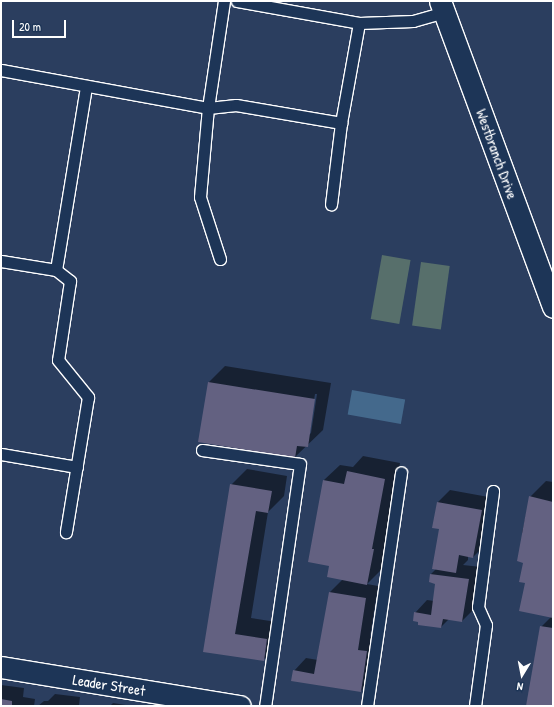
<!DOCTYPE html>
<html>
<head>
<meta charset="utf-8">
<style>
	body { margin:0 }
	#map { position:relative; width:554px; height:707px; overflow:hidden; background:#2b3e5f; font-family:"Patrick Hand",sans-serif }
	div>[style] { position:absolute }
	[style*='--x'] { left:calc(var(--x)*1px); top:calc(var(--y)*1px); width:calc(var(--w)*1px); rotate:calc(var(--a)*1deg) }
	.green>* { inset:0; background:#576f6b; transform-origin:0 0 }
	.water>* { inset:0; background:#44698c; transform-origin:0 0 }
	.shadow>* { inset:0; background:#0007 }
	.building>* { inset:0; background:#636181 }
	.roads { filter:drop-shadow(1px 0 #fff) drop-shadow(-1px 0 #fff) drop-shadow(0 1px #fff) drop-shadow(0 -1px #fff) }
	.service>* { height:11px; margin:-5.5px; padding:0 5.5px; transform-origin:5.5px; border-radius:5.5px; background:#1d3557 }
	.minor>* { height:21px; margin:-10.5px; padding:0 10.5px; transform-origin:10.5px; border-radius:10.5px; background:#1d3557 }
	span { translate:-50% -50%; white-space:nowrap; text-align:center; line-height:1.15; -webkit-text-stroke:3px #1d3557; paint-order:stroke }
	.street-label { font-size:15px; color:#fff }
	.frame { position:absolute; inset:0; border:2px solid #fff; pointer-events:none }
	.north { position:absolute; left:502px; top:655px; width:40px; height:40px; -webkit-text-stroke:3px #1d3557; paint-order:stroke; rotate:190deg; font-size:11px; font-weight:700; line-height:16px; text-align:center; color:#fff }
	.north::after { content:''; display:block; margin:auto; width:14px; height:18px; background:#fff; clip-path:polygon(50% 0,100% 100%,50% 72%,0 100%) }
	.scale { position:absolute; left:12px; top:20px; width:54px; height:18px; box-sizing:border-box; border:2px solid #fff; border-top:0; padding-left:5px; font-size:12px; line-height:14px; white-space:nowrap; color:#fff; -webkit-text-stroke:3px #1d3557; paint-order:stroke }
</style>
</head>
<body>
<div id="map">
	<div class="green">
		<i style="left:382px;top:255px;width:29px;height:65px;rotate:10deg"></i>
		<i style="left:421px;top:262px;width:29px;height:64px;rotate:8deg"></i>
	</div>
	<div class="water">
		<i style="left:352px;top:390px;width:54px;height:25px;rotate:10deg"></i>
	</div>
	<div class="shadow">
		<i style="clip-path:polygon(evenodd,225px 366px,331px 383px,323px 430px,295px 457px,200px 441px,209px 382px,225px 366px,315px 394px,317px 394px,311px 433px,308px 436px,315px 394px)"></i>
		<i style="clip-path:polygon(363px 456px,400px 463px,387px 533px,383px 568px,367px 584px,378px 586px,370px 637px,379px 639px,373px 678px,361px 691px,294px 671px,306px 658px,318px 660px,330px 592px,343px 579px,330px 565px,324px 480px,340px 465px,353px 467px)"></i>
		<i style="clip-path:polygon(247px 469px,287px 476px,284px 496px,268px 512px,251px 618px,283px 623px,279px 644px,263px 660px,204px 651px,231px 485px)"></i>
		<i style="clip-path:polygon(546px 481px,553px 482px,553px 706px,527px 706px,541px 627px,551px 617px,527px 582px,525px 533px,522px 533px,530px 497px)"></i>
		<i style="clip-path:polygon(450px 490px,494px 498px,485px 545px,473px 557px,468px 556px,468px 560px,463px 565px,481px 567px,474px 609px,462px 621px,449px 619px,441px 627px,415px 613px,427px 600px,434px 601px,436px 583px,430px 582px,431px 574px,436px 569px,440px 529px,438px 502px)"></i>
		<i style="clip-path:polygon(1px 685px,24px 688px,23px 697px,35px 699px,34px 706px,1px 706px)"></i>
		<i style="clip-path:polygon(55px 694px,80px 697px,79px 705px,87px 706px,38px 706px,44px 701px,48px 701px)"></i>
		<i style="clip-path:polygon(113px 703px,132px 706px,110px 706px)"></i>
	</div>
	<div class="building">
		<i style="clip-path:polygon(208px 382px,315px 399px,308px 447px,297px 446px,295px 458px,198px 442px)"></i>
		<i style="clip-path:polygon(347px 471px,385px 479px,372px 549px,374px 549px,367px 585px,327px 577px,329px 566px,308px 562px,323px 480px,344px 484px)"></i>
		<i style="clip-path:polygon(230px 484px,272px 491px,268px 513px,256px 511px,235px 634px,267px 639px,264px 661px,203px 652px)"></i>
		<i style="clip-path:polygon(529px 496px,553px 502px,553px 618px,519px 611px,525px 583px,519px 582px,523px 563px,517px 561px)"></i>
		<i style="clip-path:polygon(437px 502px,482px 510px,473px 558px,459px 555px,456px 573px,432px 569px,439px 529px,432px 528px)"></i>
		<i style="clip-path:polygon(430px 574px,469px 579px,462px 622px,443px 619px,441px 628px,418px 625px,418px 622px,413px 621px,414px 612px,431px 615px,435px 584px,429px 582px)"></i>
		<i style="clip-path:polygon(329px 592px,366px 598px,358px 650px,367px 651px,361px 692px,291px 681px,293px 670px,314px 674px)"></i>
		<i style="clip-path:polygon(540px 626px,553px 628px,553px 706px,526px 706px)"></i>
		<i style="clip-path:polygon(1px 699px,12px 701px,12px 706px,1px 706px)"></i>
	</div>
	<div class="roads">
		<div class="service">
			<i style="--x:237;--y:1;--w:124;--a:10.2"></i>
			<i style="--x:359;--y:23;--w:102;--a:100.2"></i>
			<i style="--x:341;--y:123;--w:82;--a:97"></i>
			<i style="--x:359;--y:23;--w:54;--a:-2.1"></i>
			<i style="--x:413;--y:21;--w:32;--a:-16"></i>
			<i style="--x:1;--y:70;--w:210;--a:10.4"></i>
			<i style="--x:208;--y:108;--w:28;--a:-6"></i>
			<i style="--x:236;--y:105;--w:107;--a:9.7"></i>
			<i style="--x:220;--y:259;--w:65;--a:-107.9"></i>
			<i style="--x:200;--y:197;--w:89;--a:-84.9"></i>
			<i style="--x:208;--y:108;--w:108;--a:-81.5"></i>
			<i style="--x:1;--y:261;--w:56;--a:9.3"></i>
			<i style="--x:56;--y:270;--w:18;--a:38"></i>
			<i style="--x:70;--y:281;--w:80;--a:98.6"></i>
			<i style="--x:58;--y:360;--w:48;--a:51"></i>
			<i style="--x:88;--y:397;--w:137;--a:99.3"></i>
			<i style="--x:56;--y:270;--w:186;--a:-80.7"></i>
			<i style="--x:202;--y:450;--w:99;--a:8.1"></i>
			<i style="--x:300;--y:464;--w:245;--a:98.2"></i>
			<i style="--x:1;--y:454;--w:77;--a:9.7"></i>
			<i style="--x:367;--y:706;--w:236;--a:-81.7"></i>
			<i style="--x:475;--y:706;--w:82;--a:-82.3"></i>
			<i style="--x:486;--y:625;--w:20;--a:-114"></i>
			<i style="--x:478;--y:607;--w:117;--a:-82.6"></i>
		</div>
		<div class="minor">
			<i style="--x:440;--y:1;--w:326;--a:69.7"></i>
			<i style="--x:1;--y:667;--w:242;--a:9.3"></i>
		</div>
	</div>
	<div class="street-label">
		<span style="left:497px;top:154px;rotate:70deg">Westbranch Drive</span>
		<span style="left:109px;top:685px;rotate:9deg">Leader Street</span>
	</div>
	<div class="frame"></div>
	<div class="north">N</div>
	<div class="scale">20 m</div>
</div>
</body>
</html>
